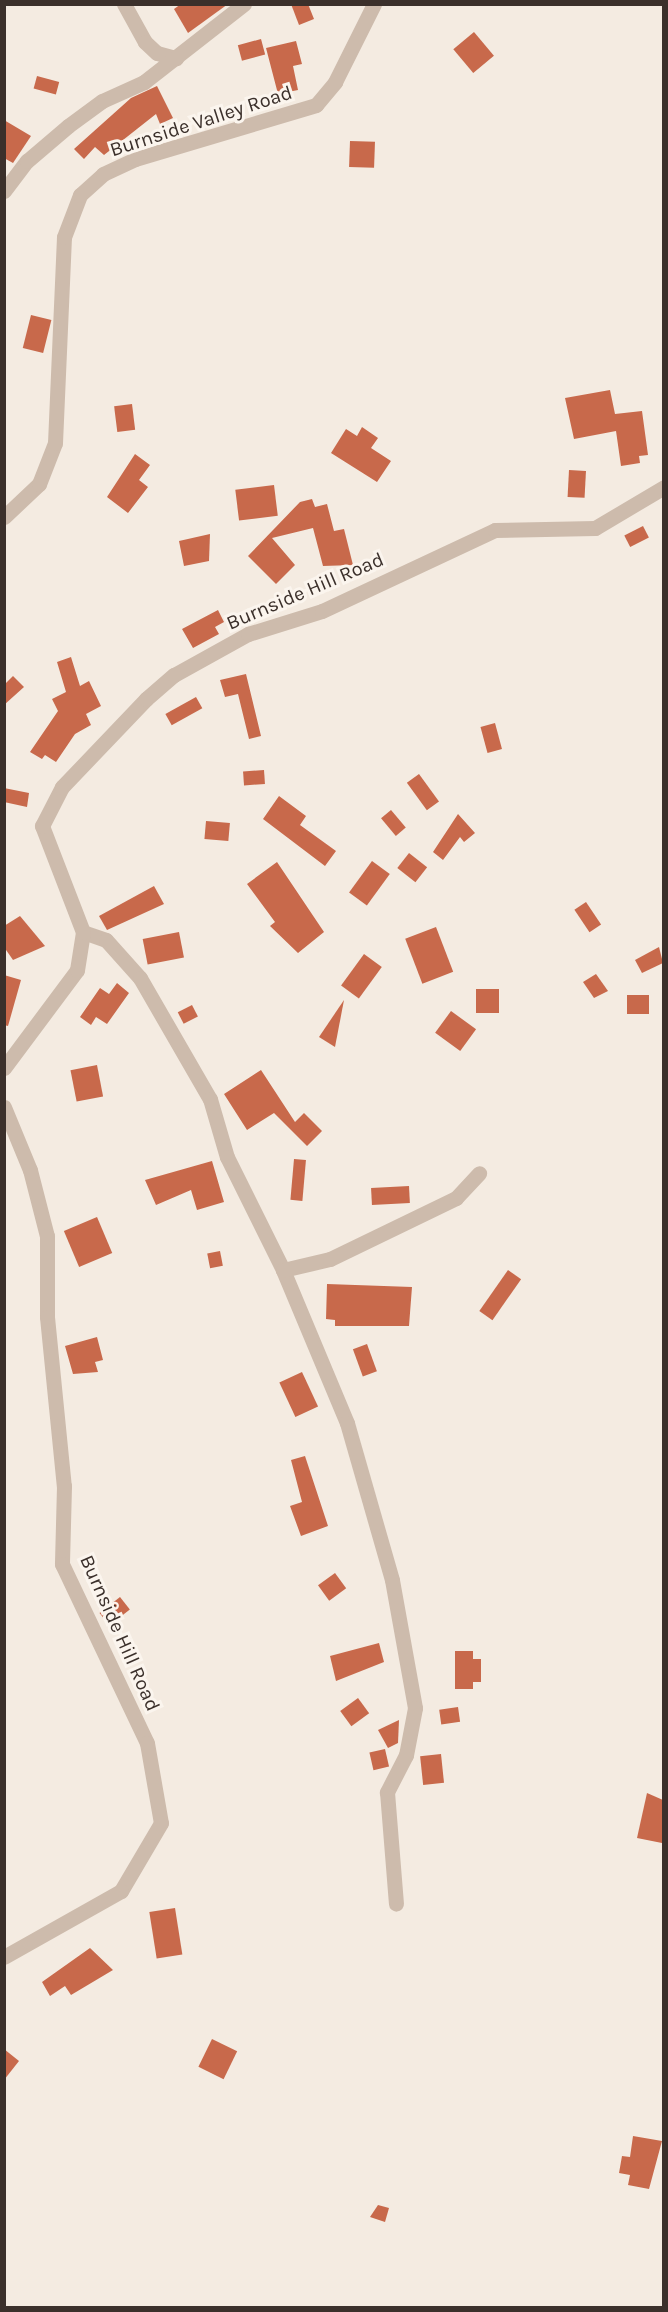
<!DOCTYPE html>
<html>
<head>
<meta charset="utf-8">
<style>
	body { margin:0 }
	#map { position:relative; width:668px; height:2312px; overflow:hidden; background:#f4ebe1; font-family:Karla,sans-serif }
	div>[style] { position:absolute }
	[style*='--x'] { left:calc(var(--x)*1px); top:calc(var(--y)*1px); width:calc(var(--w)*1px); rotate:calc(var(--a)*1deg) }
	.building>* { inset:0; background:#c8694b; transform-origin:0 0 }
	.street>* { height:15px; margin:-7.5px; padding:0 7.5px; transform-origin:7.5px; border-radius:7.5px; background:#cdbbac }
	span { translate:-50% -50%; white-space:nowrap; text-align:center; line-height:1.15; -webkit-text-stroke:6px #fbf5ee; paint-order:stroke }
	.street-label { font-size:20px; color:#3b302b }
	.frame { position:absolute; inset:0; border:6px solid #3b302b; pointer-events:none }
</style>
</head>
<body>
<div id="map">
	<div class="building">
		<i style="clip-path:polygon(181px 4px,228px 4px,188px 33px,174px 9px)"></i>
		<i style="clip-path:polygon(291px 4px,308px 4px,314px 19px,299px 25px)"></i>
		<i style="left:474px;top:32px;width:31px;height:27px;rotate:50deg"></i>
		<i style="left:261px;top:39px;width:16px;height:24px;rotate:75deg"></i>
		<i style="clip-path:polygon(296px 41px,302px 64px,293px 66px,298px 90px,278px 94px,266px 48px)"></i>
		<i style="left:37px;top:76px;width:23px;height:13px;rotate:15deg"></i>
		<i style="clip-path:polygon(157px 86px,173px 118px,160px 124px,156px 114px,104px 155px,95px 147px,84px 159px,74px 149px,131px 98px)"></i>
		<i style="clip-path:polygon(4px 120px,31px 136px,13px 163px,4px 158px)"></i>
		<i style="left:350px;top:141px;width:25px;height:26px;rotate:2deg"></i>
		<i style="left:31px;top:315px;width:21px;height:34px;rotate:14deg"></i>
		<i style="clip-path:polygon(610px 390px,615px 414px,642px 411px,648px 455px,639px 456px,640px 463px,621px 466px,616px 431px,574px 439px,565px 398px)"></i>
		<i style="left:132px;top:404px;width:26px;height:18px;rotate:83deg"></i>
		<i style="clip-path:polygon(362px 427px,378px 438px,371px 448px,391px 461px,377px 482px,331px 453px,346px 429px,357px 436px)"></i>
		<i style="clip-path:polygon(135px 454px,150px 465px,139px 480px,148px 487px,128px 513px,107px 497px)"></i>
		<i style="left:569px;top:470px;width:17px;height:27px;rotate:3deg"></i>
		<i style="left:274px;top:485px;width:31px;height:39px;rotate:83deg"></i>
		<i style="clip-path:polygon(312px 499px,315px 507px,327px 504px,334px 531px,344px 529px,353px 565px,323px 566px,313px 528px,272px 538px,295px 565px,276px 584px,248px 556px,300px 502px)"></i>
		<i style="left:643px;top:526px;width:13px;height:21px;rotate:63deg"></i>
		<i style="clip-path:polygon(210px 534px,209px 561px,184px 566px,179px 541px)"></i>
		<i style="clip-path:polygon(218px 610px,224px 622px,215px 627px,219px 634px,193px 648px,182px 629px)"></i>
		<i style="clip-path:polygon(71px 657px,80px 686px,89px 681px,101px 706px,86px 714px,91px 725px,75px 734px,56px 762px,45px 755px,42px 759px,30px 752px,58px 711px,52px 699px,66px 692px,57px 662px)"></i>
		<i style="clip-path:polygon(246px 674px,261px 736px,249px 739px,238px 694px,225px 697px,220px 680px)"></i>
		<i style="clip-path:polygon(13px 676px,24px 687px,4px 705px,4px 685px)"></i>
		<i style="left:196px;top:697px;width:13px;height:35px;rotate:61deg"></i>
		<i style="left:495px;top:723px;width:27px;height:15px;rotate:75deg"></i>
		<i style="left:264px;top:770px;width:14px;height:21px;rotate:86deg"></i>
		<i style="left:419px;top:774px;width:34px;height:15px;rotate:54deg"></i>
		<i style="clip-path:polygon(4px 788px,29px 793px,27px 807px,4px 802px)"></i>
		<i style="clip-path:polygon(279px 796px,306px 816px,300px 825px,336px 851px,325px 866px,263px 819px)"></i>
		<i style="left:391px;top:810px;width:23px;height:13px;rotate:50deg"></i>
		<i style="clip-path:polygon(458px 814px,475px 833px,464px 842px,460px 837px,443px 860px,433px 852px)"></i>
		<i style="left:206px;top:821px;width:24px;height:18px;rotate:5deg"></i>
		<i style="left:409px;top:853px;width:23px;height:19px;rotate:38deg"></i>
		<i style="left:372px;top:861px;width:22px;height:39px;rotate:36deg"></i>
		<i style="clip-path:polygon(277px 862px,324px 932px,298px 953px,270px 926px,275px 922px,247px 884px)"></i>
		<i style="clip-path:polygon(154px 886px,164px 904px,107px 930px,99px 916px)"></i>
		<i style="left:586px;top:902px;width:27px;height:14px;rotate:56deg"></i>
		<i style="clip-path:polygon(20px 916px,45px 946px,13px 960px,4px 947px,4px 926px)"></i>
		<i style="left:436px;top:927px;width:48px;height:33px;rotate:69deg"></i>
		<i style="left:179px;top:932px;width:26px;height:37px;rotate:79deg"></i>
		<i style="clip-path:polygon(659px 947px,663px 963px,642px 973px,635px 960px)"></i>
		<i style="left:364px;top:954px;width:22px;height:39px;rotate:36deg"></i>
		<i style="clip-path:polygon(596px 974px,608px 991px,594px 998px,583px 982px)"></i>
		<i style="clip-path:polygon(4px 975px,21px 980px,8px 1026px,4px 1025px)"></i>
		<i style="clip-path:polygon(117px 983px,129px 993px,107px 1024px,96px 1017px,91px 1025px,80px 1017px,100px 988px,109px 994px)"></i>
		<i style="left:476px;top:989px;width:23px;height:24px"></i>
		<i style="left:627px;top:995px;width:22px;height:19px"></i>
		<i style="clip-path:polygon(344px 1000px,335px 1047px,319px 1037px)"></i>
		<i style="left:192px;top:1005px;width:13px;height:16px;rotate:63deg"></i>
		<i style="left:451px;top:1011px;width:31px;height:27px;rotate:36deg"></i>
		<i style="left:97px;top:1065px;width:32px;height:27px;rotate:79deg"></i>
		<i style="clip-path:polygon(261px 1070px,295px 1122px,304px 1113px,322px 1131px,307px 1146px,274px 1113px,247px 1130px,224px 1094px)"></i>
		<i style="left:294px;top:1159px;width:12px;height:41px;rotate:5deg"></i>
		<i style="clip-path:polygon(212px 1161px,224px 1202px,197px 1210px,191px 1190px,156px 1205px,145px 1180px)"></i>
		<i style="left:409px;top:1186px;width:17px;height:38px;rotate:87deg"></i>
		<i style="left:97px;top:1217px;width:39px;height:36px;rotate:67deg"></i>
		<i style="left:220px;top:1251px;width:15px;height:13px;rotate:79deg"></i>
		<i style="left:508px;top:1270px;width:16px;height:50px;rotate:35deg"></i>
		<i style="clip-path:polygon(327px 1284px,412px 1287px,409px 1326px,335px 1326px,335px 1320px,326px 1319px)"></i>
		<i style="clip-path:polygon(97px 1337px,103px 1360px,95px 1362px,98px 1372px,73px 1374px,65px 1346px)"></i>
		<i style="left:367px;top:1344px;width:29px;height:15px;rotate:70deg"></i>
		<i style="left:302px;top:1372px;width:38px;height:25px;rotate:65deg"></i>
		<i style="clip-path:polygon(305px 1456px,328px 1526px,301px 1536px,290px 1506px,302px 1502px,291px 1460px)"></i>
		<i style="left:335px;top:1573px;width:19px;height:21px;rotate:54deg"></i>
		<i style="left:120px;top:1597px;width:16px;height:26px;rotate:52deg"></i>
		<i style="clip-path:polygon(379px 1643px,384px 1662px,336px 1681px,330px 1656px)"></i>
		<i style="clip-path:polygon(455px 1651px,473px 1651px,473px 1659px,481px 1659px,481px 1682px,473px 1682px,473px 1689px,455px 1689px)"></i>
		<i style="left:358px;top:1698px;width:19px;height:22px;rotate:54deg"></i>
		<i style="left:458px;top:1707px;width:15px;height:19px;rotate:82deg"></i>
		<i style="clip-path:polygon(399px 1720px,398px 1743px,388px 1748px,378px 1730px)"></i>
		<i style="left:385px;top:1749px;width:18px;height:16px;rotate:77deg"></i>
		<i style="left:441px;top:1754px;width:29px;height:21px;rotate:84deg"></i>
		<i style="clip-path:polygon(647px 1793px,663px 1800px,662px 1843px,637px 1838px)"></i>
		<i style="left:175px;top:1908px;width:47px;height:26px;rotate:81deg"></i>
		<i style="clip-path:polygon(90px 1948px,113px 1970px,71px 1995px,65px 1986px,50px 1996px,42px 1982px)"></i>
		<i style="left:212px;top:2039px;width:28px;height:31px;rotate:26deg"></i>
		<i style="clip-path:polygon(4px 2049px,19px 2061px,4px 2080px)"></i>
		<i style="clip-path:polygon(633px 2136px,662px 2141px,649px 2189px,628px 2185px,630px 2175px,619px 2173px,622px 2156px,630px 2157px)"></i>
		<i style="clip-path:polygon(378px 2205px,389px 2208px,385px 2222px,370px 2217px)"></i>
	</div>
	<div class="street">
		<i style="--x:124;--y:4;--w:43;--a:61.1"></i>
		<i style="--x:145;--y:42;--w:16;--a:43"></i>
		<i style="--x:157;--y:53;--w:20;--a:15"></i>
		<i style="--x:4;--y:191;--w:38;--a:-53"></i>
		<i style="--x:27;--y:161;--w:54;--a:-40.5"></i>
		<i style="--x:68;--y:126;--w:42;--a:-36.3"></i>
		<i style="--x:102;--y:101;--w:46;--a:-24.3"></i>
		<i style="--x:144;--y:82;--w:127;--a:-38"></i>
		<i style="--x:4;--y:517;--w:48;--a:-43.3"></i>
		<i style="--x:39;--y:484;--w:44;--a:-68.7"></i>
		<i style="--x:55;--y:443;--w:206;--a:-87.5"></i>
		<i style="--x:64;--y:237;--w:45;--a:-69.1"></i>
		<i style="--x:80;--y:195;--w:31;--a:-42"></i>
		<i style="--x:103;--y:174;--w:35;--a:-25"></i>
		<i style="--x:135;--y:159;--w:189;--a:-16.6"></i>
		<i style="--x:316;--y:105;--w:30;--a:-50"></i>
		<i style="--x:335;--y:82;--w:87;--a:-63.4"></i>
		<i style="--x:83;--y:932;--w:24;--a:19"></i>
		<i style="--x:106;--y:940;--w:51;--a:48.2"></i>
		<i style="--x:140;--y:978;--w:140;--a:60"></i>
		<i style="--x:210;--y:1099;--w:60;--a:73.7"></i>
		<i style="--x:227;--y:1157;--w:126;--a:63.6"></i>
		<i style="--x:283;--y:1270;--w:166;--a:67.3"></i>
		<i style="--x:347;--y:1423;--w:163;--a:74"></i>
		<i style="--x:392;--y:1580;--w:130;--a:79.8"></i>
		<i style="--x:415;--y:1708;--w:48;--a:100.8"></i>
		<i style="--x:406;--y:1755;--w:42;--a:117.2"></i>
		<i style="--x:387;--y:1792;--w:112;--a:85.4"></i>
		<i style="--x:4;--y:1068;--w:122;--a:-53.3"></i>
		<i style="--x:77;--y:970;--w:38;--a:-81"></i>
		<i style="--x:83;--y:932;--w:114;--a:-111.1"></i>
		<i style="--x:42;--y:826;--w:44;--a:-62.9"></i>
		<i style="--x:62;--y:787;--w:122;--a:-46.3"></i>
		<i style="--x:146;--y:699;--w:37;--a:-41"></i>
		<i style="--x:174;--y:675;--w:85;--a:-29"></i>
		<i style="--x:248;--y:634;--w:77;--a:-17.3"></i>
		<i style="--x:322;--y:611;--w:191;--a:-25.1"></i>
		<i style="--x:495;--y:530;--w:100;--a:-1.1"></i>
		<i style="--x:595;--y:528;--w:80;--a:-30.7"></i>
		<i style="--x:4;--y:1107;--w:68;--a:67.6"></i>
		<i style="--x:30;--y:1170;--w:68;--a:75.6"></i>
		<i style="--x:47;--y:1236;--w:81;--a:90"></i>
		<i style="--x:47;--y:1317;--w:170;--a:84.3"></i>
		<i style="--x:64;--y:1486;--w:78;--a:91.5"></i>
		<i style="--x:62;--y:1564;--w:198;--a:64.6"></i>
		<i style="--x:147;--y:1743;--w:81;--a:80.1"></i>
		<i style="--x:161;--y:1823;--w:79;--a:120.5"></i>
		<i style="--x:121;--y:1891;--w:134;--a:150.6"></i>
		<i style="--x:283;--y:1270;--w:48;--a:-13.2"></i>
		<i style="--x:330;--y:1259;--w:140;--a:-25.8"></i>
		<i style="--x:456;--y:1198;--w:34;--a:-47"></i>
	</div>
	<div class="street-label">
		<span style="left:201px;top:121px;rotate:-18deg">Burnside Valley Road</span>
		<span style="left:305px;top:591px;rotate:-23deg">Burnside Hill Road</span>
		<span style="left:120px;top:1633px;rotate:66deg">Burnside Hill Road</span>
	</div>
	<div class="frame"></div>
</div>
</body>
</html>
